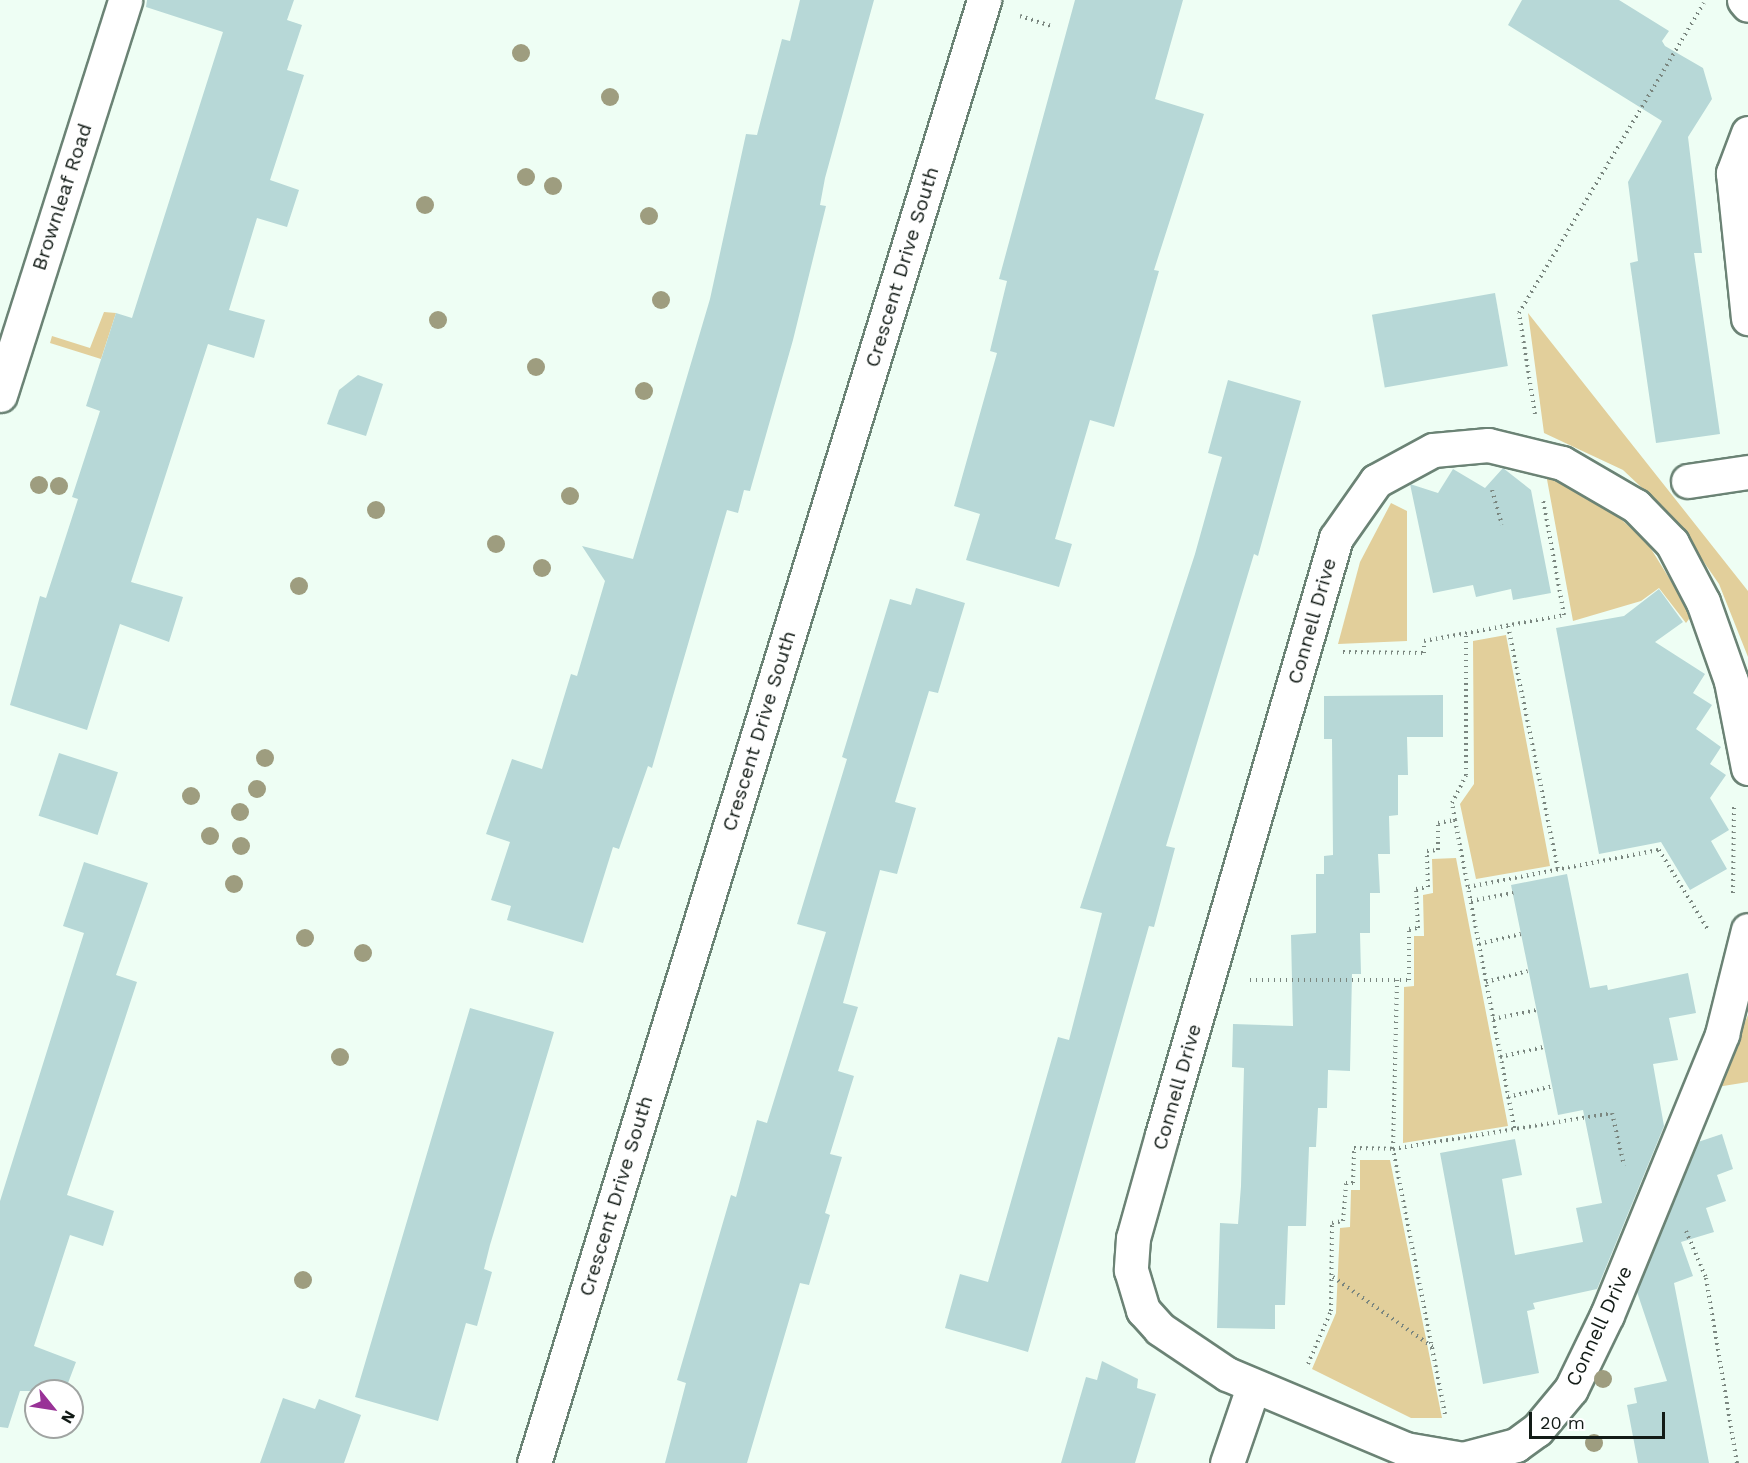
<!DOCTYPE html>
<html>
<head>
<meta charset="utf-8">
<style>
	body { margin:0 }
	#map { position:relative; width:1748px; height:1463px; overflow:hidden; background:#eefef4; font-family:"Work Sans",sans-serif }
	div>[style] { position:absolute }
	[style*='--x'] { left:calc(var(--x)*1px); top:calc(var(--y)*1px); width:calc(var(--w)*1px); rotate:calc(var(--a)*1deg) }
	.green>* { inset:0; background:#e2cf9b }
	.building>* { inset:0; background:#b7d8d7; transform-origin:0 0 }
	.path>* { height:4px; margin-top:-2px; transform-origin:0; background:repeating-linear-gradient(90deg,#7a867f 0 1.5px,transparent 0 6px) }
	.roads { filter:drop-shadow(2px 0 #6b8375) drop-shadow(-2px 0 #6b8375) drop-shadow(0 2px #6b8375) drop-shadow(0 -2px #6b8375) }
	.street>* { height:33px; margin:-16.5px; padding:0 16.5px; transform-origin:16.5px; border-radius:16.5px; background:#fff }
	.trees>* { width:18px; height:18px; margin:-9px; border-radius:50%; background:#9e9d7f }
	span { translate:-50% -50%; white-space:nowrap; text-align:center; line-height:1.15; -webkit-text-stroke:6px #fff; paint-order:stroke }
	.street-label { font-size:20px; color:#121b16 }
	.north { position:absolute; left:24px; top:1379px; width:60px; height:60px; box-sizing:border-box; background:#fff; border:2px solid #a0a4a2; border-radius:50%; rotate:120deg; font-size:16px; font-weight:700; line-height:24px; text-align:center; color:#121b16 }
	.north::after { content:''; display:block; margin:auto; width:21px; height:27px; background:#993297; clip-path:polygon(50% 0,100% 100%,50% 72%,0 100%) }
	.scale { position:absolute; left:1529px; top:1412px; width:136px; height:27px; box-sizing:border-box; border:3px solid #121b16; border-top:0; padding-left:8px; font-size:18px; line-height:21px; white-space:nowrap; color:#121b16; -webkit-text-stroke:4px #fff; paint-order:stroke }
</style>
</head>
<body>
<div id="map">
	<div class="green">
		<i style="clip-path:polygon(104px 312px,116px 313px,101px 359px,50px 343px,52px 336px,90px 348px)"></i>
		<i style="clip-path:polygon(1528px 313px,1748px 591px,1748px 657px,1719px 584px,1672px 516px,1623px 470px,1544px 433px)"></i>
		<i style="clip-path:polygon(1546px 474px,1608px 507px,1648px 544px,1692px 615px,1686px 623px,1659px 588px,1641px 601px,1573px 621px)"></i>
		<i style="clip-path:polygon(1391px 503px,1407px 511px,1407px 641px,1338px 644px,1360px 562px)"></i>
		<i style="clip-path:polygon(1506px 635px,1550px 866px,1476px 879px,1460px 804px,1474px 784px,1473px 641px)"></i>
		<i style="clip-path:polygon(1456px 858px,1508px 1126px,1403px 1143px,1404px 987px,1414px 986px,1414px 936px,1424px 936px,1423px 895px,1433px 893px,1432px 859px)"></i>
		<i style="clip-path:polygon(1748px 1015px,1748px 1082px,1717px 1087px)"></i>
		<i style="clip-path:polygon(1360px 1160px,1390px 1160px,1442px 1418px,1411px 1418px,1312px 1369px,1336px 1313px,1340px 1228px,1350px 1227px,1351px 1190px,1360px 1190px)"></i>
	</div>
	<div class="building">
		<i style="clip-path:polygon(147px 0,294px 0,287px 20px,302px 25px,287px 70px,304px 75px,270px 180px,299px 190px,287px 227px,257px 218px,229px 310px,265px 320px,254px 358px,208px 344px,131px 582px,183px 597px,169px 642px,120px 624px,87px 730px,10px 705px,40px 596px,46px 598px,78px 499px,72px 497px,100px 411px,86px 406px,116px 313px,132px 318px,223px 32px,146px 7px)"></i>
		<i style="clip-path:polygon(800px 0,874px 0,825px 178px,820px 205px,826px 206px,793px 340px,750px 491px,744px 490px,738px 513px,727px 510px,652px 768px,648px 766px,619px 849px,613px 847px,583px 943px,507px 920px,511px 906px,491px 900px,510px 842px,486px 834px,512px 759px,542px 769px,571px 674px,577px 676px,605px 581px,582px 546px,633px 559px,710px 299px,746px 134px,757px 135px,782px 39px,790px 41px)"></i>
		<i style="clip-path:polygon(1075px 0,1183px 0,1155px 99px,1204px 114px,1154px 270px,1159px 271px,1114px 427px,1090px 420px,1055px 539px,1072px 544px,1059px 587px,966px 560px,980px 514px,954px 506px,997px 353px,990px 351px,1007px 281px,999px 279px)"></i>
		<i style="clip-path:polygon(1522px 0,1619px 0,1669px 31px,1662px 41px,1665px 46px,1703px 68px,1712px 99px,1688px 137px,1702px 253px,1694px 253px,1720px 434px,1656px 443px,1630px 263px,1638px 261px,1628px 182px,1662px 121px,1508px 25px)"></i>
		<i style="left:1495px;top:293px;width:74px;height:125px;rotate:80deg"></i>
		<i style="clip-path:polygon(358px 375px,383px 384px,366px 436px,327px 424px,339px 390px)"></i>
		<i style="clip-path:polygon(1228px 380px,1301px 401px,1258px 556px,1254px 554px,1166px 846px,1175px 848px,1154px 927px,1149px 926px,1028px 1352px,945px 1328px,960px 1274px,988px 1282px,1058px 1037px,1069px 1040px,1102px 913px,1080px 908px,1195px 554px,1222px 457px,1208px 453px)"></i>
		<i style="clip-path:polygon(1503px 468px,1531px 490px,1551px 593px,1513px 600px,1511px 589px,1476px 597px,1473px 585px,1433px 593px,1410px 484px,1438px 493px,1453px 469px,1485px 488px)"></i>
		<i style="clip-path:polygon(916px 588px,965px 603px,938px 693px,929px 691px,895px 802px,916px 808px,897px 874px,880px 870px,843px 1003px,858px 1007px,838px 1071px,854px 1076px,830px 1154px,842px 1157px,825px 1213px,830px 1215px,809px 1285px,800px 1283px,747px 1463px,665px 1463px,686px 1383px,677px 1380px,731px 1195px,736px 1197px,757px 1120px,767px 1123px,826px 932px,797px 924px,847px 759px,842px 757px,890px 599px,911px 605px)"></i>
		<i style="clip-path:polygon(1659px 589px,1683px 622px,1655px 642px,1705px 674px,1693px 693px,1712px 705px,1696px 729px,1721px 747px,1710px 764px,1726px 775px,1710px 798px,1729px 830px,1711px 841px,1727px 869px,1690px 890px,1661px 842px,1599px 854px,1556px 628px,1624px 616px)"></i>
		<i style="clip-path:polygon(1443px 695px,1443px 737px,1407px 737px,1408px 775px,1398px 775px,1398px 815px,1389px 816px,1390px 854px,1378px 854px,1380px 893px,1370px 893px,1370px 933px,1360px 933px,1361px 974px,1352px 974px,1350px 1071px,1328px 1070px,1327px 1108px,1318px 1108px,1316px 1147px,1309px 1147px,1306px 1226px,1288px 1226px,1285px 1305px,1275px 1305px,1275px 1329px,1217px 1328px,1220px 1223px,1238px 1224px,1241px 1186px,1244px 1068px,1232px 1067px,1233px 1024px,1293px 1026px,1291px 935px,1316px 933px,1316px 874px,1324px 874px,1324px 856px,1333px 855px,1332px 739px,1324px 739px,1324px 696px)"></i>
		<i style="left:59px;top:753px;width:62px;height:66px;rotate:18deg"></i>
		<i style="clip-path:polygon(84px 862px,148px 883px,116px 975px,137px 982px,67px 1195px,114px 1211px,103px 1246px,70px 1235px,34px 1346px,76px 1362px,65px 1391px,20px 1391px,8px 1428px,0 1427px,0 1201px,84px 933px,63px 926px)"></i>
		<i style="clip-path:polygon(1567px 874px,1590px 988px,1607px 985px,1608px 990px,1688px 973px,1696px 1013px,1669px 1018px,1678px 1060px,1653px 1064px,1664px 1126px,1597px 1289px,1533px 1303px,1535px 1309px,1527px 1311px,1539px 1373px,1483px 1384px,1440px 1153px,1515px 1139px,1522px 1175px,1502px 1179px,1515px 1255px,1583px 1242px,1576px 1208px,1602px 1203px,1583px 1110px,1558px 1115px,1511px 885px)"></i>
		<i style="clip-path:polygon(470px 1008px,554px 1032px,490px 1245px,484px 1269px,492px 1272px,477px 1326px,466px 1323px,438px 1421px,355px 1397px)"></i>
		<i style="clip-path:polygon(1722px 1134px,1733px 1169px,1717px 1175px,1726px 1201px,1706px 1208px,1714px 1232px,1681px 1242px,1693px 1276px,1674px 1283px,1709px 1463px,1638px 1463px,1627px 1405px,1637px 1403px,1634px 1388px,1667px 1381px,1637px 1292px,1698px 1142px)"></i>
		<i style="clip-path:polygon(1102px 1361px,1138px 1379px,1137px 1388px,1156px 1394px,1135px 1463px,1061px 1463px,1086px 1377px,1097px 1380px)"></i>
		<i style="clip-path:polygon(283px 1398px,315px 1409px,319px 1399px,361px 1415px,344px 1463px,260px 1463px)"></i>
	</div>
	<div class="path">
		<i style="--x:1020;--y:16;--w:33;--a:18"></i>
		<i style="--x:1535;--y:414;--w:102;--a:-99"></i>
		<i style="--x:1519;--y:313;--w:361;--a:-59.2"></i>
		<i style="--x:1492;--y:490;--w:36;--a:74"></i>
		<i style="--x:1508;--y:626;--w:249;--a:78.4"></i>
		<i style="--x:1343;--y:652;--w:81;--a:0.7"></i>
		<i style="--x:1424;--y:653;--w:12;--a:-90"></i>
		<i style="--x:1424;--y:641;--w:142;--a:-10.5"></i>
		<i style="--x:1564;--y:615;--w:118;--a:-100.3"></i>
		<i style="--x:1455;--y:820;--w:317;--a:79.1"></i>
		<i style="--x:1468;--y:887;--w:195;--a:-11"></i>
		<i style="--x:1659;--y:850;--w:92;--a:58.4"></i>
		<i style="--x:1733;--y:893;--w:88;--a:-89.3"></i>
		<i style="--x:1471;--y:901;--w:43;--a:-10.8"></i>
		<i style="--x:1479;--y:944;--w:43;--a:-13.4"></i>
		<i style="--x:1250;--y:980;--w:159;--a:0"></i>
		<i style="--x:1409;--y:980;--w:51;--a:-90"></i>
		<i style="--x:1409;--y:929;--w:9;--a:-6"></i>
		<i style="--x:1418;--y:928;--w:39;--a:-93"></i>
		<i style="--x:1416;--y:889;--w:12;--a:-9"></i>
		<i style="--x:1428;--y:887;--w:36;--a:-92"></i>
		<i style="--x:1427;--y:851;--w:11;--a:-5"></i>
		<i style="--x:1438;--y:850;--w:27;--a:-90"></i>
		<i style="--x:1438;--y:823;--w:17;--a:-10"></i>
		<i style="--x:1455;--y:820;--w:17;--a:-100"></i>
		<i style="--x:1452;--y:803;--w:31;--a:-63"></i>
		<i style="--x:1466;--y:775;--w:141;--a:-90"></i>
		<i style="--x:1486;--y:982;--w:43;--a:-14.7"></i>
		<i style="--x:1493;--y:1019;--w:45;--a:-11.6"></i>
		<i style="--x:1500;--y:1057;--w:45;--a:-12.8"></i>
		<i style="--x:1508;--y:1097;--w:46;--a:-13.7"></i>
		<i style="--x:1686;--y:1231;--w:51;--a:66.9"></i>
		<i style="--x:1706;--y:1278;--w:188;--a:80.5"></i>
		<i style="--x:1333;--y:1277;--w:123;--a:35.1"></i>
		<i style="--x:1308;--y:1364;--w:58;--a:-66.5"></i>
		<i style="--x:1331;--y:1311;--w:88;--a:-89.3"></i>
		<i style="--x:1332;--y:1223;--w:11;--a:-10"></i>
		<i style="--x:1343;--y:1221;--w:38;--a:-85"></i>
		<i style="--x:1346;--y:1183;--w:7;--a:0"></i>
		<i style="--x:1353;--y:1183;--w:35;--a:-88"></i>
		<i style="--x:1354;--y:1148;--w:39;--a:1"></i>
		<i style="--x:1393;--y:1149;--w:169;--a:-88.6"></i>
		<i style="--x:1445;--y:1414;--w:270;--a:-101.1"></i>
		<i style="--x:1393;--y:1149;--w:222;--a:-9.3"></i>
		<i style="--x:1612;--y:1113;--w:54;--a:77.2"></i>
	</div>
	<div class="roads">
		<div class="street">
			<i style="--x:1744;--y:0;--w:6;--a:51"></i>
			<i style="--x:1748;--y:133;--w:43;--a:110.6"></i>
			<i style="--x:1733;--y:173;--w:146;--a:84.1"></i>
			<i style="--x:0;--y:395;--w:414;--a:-72.4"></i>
			<i style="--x:1688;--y:481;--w:61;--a:-8.5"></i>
			<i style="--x:1748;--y:768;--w:89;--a:-101.1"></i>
			<i style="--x:1731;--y:681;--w:84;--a:-109.5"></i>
			<i style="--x:1703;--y:602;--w:67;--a:-117.7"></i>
			<i style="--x:1672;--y:543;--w:52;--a:-134.2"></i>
			<i style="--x:1636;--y:506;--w:86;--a:-149.8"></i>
			<i style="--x:1562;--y:463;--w:76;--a:-166.3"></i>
			<i style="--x:1488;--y:445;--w:55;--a:174.8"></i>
			<i style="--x:1433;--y:450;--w:65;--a:151.5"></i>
			<i style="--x:1376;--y:481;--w:70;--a:125.1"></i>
			<i style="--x:1336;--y:538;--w:622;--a:106.25"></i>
			<i style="--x:1162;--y:1135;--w:107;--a:105.7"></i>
			<i style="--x:1133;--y:1238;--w:32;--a:94"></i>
			<i style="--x:1131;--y:1270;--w:42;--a:73.3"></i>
			<i style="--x:1143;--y:1310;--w:25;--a:48"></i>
			<i style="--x:1160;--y:1329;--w:81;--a:33.9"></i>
			<i style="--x:1227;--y:1374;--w:193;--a:22.8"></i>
			<i style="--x:1405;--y:1449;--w:59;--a:9.8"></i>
			<i style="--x:1463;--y:1459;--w:55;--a:-14.8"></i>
			<i style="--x:1516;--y:1445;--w:26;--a:-36"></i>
			<i style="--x:1537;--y:1430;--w:53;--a:-50.3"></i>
			<i style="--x:1571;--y:1389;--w:82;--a:-64.1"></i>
			<i style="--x:1607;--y:1315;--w:304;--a:-67.7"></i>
			<i style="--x:1722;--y:1034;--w:107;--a:-76"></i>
			<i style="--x:534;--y:1463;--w:1531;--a:-72.9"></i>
			<i style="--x:1227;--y:1463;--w:80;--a:-71.1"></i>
		</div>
	</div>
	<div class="trees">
		<i style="left:521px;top:53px"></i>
		<i style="left:610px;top:97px"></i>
		<i style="left:526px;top:177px"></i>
		<i style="left:553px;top:186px"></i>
		<i style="left:425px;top:205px"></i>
		<i style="left:649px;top:216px"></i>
		<i style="left:661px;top:300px"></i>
		<i style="left:438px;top:320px"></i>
		<i style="left:536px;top:367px"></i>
		<i style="left:644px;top:391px"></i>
		<i style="left:39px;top:485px"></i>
		<i style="left:59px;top:486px"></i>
		<i style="left:570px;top:496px"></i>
		<i style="left:376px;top:510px"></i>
		<i style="left:496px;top:544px"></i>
		<i style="left:542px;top:568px"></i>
		<i style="left:299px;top:586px"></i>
		<i style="left:265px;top:758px"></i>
		<i style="left:257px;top:789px"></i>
		<i style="left:191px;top:796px"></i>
		<i style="left:240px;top:812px"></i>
		<i style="left:210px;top:836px"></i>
		<i style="left:241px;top:846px"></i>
		<i style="left:234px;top:884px"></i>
		<i style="left:305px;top:938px"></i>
		<i style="left:363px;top:953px"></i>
		<i style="left:340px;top:1057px"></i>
		<i style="left:303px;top:1280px"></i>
		<i style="left:1603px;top:1379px"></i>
		<i style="left:1594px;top:1443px"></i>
	</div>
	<div class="street-label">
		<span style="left:62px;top:197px;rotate:-72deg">Brownleaf Road</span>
		<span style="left:902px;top:267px;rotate:-73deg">Crescent Drive South</span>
		<span style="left:1312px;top:621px;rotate:-74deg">Connell Drive</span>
		<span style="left:759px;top:731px;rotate:-73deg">Crescent Drive South</span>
		<span style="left:1177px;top:1087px;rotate:-74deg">Connell Drive</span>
		<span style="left:616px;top:1196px;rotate:-73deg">Crescent Drive South</span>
		<span style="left:1599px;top:1326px;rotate:-65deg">Connell Drive</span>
	</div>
	<div class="north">N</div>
	<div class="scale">20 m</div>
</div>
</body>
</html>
